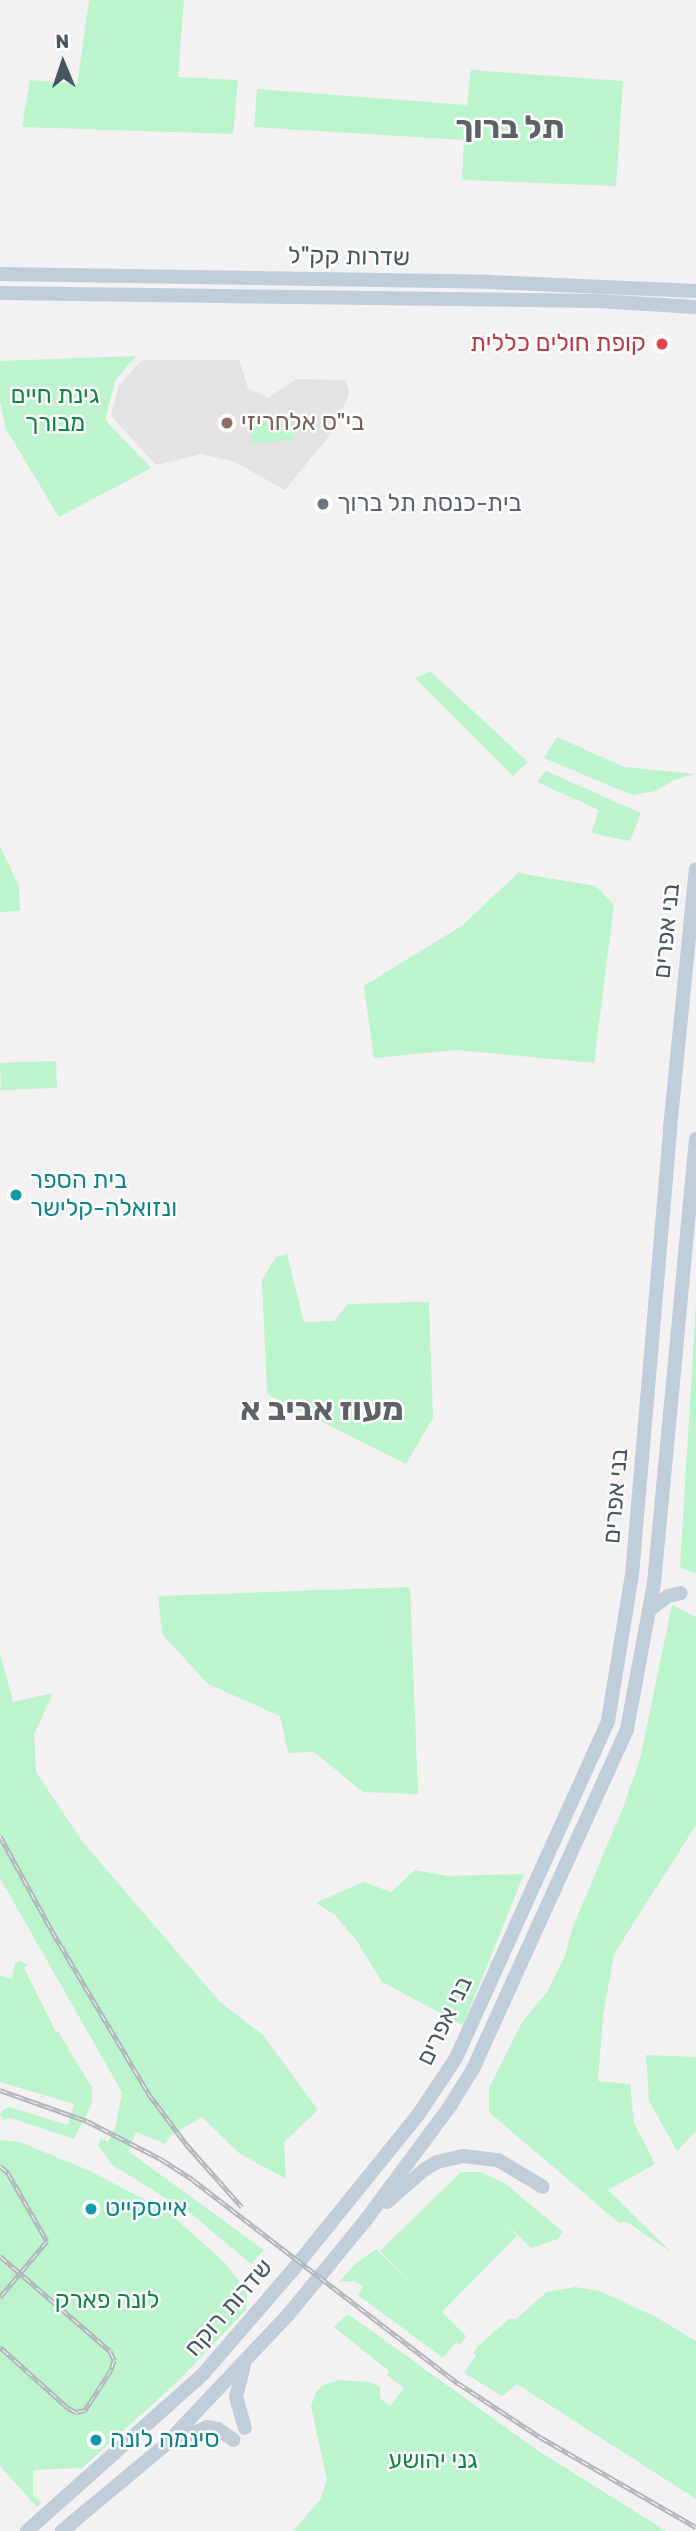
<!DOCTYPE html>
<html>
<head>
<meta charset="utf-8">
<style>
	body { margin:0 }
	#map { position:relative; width:696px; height:2531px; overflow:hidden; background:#f3f1f1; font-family:Rubik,"Noto Sans Hebrew",sans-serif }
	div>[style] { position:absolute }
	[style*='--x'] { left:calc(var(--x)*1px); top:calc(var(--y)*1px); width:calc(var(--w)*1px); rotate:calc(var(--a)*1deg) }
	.education>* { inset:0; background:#e5e2e3 }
	.green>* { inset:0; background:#bcf4cd; transform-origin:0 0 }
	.secondary>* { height:14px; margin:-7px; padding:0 7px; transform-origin:7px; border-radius:7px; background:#c0ced9 }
	.rail>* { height:5px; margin-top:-2.5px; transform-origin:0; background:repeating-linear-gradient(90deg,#fff 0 8px,#b2b7bc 0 16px); box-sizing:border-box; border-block:2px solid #b2b7bc }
	.dots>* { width:19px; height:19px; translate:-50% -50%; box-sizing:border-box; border:4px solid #fff; border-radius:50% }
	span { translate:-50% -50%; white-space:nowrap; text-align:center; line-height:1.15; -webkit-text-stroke:5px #fff; paint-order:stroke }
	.street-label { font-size:24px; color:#465661 }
	.health-label { font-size:24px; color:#be3a42 }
	.right { translate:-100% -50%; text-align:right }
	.park-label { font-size:24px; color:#0d8640 }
	.education-label { font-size:24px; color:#785e54 }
	.left { translate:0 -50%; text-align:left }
	.worship-label { font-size:24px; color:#5b616d }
	.culture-label { font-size:24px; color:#0d838f }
	.district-label { font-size:32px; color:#5c6267; font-weight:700 }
	.north { position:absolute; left:28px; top:28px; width:70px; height:70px; -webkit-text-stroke:5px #fff; paint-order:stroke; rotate:358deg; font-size:19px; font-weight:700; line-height:28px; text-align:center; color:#465661 }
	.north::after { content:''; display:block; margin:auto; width:24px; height:32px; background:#465661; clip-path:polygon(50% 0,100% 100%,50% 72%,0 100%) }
</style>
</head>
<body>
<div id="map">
	<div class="education">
		<i style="clip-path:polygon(142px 360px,239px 360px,248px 388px,268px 398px,296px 379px,346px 380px,349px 394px,334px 430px,285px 490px,233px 461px,201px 454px,156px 465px,111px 416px,119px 385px)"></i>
	</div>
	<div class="green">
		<i style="clip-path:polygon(89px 0,184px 0,178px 77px,238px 80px,233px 134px,22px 127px,30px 80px,77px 84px)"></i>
		<i style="clip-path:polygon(471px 70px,623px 81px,616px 186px,462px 180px,464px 140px,254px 127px,257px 89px,467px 105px)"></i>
		<i style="clip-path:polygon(136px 356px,115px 381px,105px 420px,151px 468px,59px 517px,6px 429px,0 402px,0 361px)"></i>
		<i style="left:293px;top:418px;width:22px;height:43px;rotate:85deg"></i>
		<i style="clip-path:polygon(430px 671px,528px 762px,513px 776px,415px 678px)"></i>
		<i style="clip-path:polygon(557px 737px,624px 767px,695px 774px,674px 780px,656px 791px,632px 795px,544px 758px)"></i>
		<i style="clip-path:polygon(546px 771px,641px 813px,630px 841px,591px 833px,599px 810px,537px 782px)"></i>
		<i style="clip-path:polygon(0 846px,19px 887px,20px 911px,0 912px)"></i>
		<i style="clip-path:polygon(518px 873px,596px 886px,614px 905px,594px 1063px,457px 1050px,374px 1058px,364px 986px,463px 925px)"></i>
		<i style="left:56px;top:1061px;width:27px;height:56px;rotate:88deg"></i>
		<i style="clip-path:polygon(287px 1254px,304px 1322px,334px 1321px,348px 1304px,429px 1302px,433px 1418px,406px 1464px,267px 1394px,262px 1280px,276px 1257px)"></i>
		<i style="clip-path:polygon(696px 1303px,696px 1574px,680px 1567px)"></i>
		<i style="clip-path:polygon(410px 1587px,418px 1794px,363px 1792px,314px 1752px,288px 1753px,280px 1716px,208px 1684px,162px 1634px,158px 1596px)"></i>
		<i style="clip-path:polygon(672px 1605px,696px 1617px,696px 1825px,614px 1954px,603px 2016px,598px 2081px,630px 2084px,634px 2123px,655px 2164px,608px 2190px,671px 2252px,627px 2222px,619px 2223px,489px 2112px,489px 2088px,522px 2022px,548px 1991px,565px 1956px,572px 1929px,624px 1805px,640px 1759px)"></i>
		<i style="clip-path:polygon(0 1653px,13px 1702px,53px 1693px,34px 1734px,36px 1772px,82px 1841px,220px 2002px,263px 2035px,318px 2110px,284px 2142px,286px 2179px,239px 2153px,202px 2117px,170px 2136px,165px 2144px,136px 2132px,128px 2151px,264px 2250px,251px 2264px,193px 2215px,112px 2165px,98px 2145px,101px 2139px,108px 2142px,116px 2125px,122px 2092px,0 1878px)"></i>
		<i style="clip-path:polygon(415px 1870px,448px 1876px,524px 1874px,463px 2025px,382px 1982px,357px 1941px,335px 1915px,316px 1903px,363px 1882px,391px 1892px)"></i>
		<i style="clip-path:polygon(20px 1961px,28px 1965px,24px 1968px,56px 2032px,58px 2031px,92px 2088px,92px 2103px,74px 2139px,11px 2118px,4px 2120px,0 2115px,4px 2109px,9px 2107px,68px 2125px,74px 2104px,0 2082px,0 1975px,12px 1979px,15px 1963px)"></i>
		<i style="clip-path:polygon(646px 2055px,696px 2057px,696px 2131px,677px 2151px,649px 2101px)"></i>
		<i style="clip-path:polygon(0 2140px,20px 2142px,90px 2171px,168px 2212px,224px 2262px,245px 2288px,247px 2299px,246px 2310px,177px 2382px,82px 2468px,33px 2470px,33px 2494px,41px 2503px,37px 2507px,0 2466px)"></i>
		<i style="clip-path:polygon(461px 2172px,480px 2172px,506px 2184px,563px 2232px,558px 2239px,531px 2248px,504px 2222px,517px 2236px,442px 2312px,466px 2336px,460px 2345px,456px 2342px,443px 2358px,358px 2295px,363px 2286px,354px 2281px,339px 2282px,355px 2264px,376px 2249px,419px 2290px,380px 2251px)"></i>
		<i style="clip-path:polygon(575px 2287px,600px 2291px,656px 2317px,696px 2341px,696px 2499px,517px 2384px,502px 2396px,464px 2373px,476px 2356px,473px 2353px,479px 2345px,509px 2319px,516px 2319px,547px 2292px)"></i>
		<i style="clip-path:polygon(348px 2314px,537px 2450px,666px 2531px,293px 2531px,320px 2500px,327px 2480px,311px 2406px,316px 2392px,322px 2386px,338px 2380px,371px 2382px,380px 2387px,380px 2398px,390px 2406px,404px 2388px,387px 2375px,389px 2371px,334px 2327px)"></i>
	</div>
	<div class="secondary">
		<i style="--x:0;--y:274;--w:490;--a:0.9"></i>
		<i style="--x:490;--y:282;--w:206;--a:2.5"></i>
		<i style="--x:0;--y:293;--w:598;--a:0.77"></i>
		<i style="--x:598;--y:301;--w:98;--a:3.5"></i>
		<i style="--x:649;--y:1610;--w:24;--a:-36"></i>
		<i style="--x:668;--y:1596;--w:13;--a:-13"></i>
		<i style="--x:387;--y:2202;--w:50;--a:-41"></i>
		<i style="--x:425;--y:2169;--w:14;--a:-30"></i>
		<i style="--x:437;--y:2162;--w:27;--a:-13"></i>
		<i style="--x:463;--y:2156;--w:35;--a:7"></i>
		<i style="--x:498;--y:2160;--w:52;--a:31"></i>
		<i style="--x:244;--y:2365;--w:33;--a:104"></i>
		<i style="--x:236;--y:2397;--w:32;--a:74"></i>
		<i style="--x:178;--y:2439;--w:31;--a:-22"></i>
		<i style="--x:207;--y:2427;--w:11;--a:10"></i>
		<i style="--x:218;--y:2429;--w:19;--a:35"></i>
		<i style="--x:27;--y:2531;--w:236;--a:-41.7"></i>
		<i style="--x:203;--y:2374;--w:136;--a:-49.2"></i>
		<i style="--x:292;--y:2271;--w:201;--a:-51.1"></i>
		<i style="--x:418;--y:2115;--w:69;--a:-56.3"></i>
		<i style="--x:456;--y:2058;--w:370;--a:-65.7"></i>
		<i style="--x:608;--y:1721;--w:148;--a:-80.7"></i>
		<i style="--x:632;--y:1575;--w:449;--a:-85.1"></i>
		<i style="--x:670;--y:1128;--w:260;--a:-84.3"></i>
		<i style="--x:62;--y:2531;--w:133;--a:-39.8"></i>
		<i style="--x:164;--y:2446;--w:180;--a:-46.6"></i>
		<i style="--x:288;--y:2315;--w:122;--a:-50.7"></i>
		<i style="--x:365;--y:2221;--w:143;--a:-53.5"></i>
		<i style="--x:450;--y:2106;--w:44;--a:-58.1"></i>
		<i style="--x:473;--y:2069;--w:373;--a:-65.6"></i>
		<i style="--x:627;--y:1729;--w:148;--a:-79.5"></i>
		<i style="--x:654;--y:1583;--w:446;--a:-84.6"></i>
	</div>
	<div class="rail">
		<i style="--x:0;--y:1836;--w:108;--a:61.3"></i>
		<i style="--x:52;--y:1931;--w:188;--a:59.3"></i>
		<i style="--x:148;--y:2093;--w:64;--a:53.3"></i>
		<i style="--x:186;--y:2144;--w:84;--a:48.4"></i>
		<i style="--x:0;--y:2090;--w:92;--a:19.6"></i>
		<i style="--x:87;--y:2121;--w:83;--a:27.2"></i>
		<i style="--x:161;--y:2159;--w:38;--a:33"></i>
		<i style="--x:193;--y:2180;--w:334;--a:37.5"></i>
		<i style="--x:458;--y:2383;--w:98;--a:33.4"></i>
		<i style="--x:540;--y:2437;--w:180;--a:30"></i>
		<i style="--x:0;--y:2166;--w:11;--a:41"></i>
		<i style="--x:8;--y:2173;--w:78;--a:60.2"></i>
		<i style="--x:47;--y:2241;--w:73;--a:130"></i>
		<i style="--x:0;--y:2256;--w:145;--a:40.8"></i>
		<i style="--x:110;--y:2351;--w:10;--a:66"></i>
		<i style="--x:114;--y:2360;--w:10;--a:107"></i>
		<i style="--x:111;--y:2370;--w:48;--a:123"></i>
		<i style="--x:85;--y:2410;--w:9;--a:167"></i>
		<i style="--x:76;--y:2412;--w:9;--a:-153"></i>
		<i style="--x:68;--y:2408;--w:91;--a:-138.1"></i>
	</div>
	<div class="dots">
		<i style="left:662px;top:344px;background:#e0444e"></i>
		<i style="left:227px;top:423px;background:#8d6e63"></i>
		<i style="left:323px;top:504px;background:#6b7280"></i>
		<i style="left:16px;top:1195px;background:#0f9aa8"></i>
		<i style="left:91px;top:2209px;background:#0f9aa8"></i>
		<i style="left:96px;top:2440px;background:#0f9aa8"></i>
	</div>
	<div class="street-label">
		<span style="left:349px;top:257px;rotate:1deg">שדרות קק"ל</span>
		<span style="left:667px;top:931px;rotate:-84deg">בני אפרים</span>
		<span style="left:616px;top:1496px;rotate:-85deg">בני אפרים</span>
		<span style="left:445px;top:2021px;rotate:-64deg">בני אפרים</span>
		<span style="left:229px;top:2308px;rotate:-49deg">שדרות רוקח</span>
	</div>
	<div class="health-label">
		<span class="right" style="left:646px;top:344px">קופת חולים כללית</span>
	</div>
	<div class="park-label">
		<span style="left:55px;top:410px">גינת חיים<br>מבורך</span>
		<span style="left:107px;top:2301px">לונה פארק</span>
		<span style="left:433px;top:2461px">גני יהושע</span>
	</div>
	<div class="education-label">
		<span class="left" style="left:241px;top:423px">בי"ס אלחריזי</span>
	</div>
	<div class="worship-label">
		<span class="left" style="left:337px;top:504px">בית-כנסת תל ברוך</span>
	</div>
	<div class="culture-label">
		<span class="left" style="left:30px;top:1195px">בית הספר<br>ונזואלה-קלישר</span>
		<span class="left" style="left:105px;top:2209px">אייסקייט</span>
		<span class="left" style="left:110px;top:2440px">סינמה לונה</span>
	</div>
	<div class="district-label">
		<span style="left:510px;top:127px">תל ברוך</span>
		<span style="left:322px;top:1409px">מעוז אביב א</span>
	</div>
	<div class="north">N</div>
</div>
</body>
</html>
